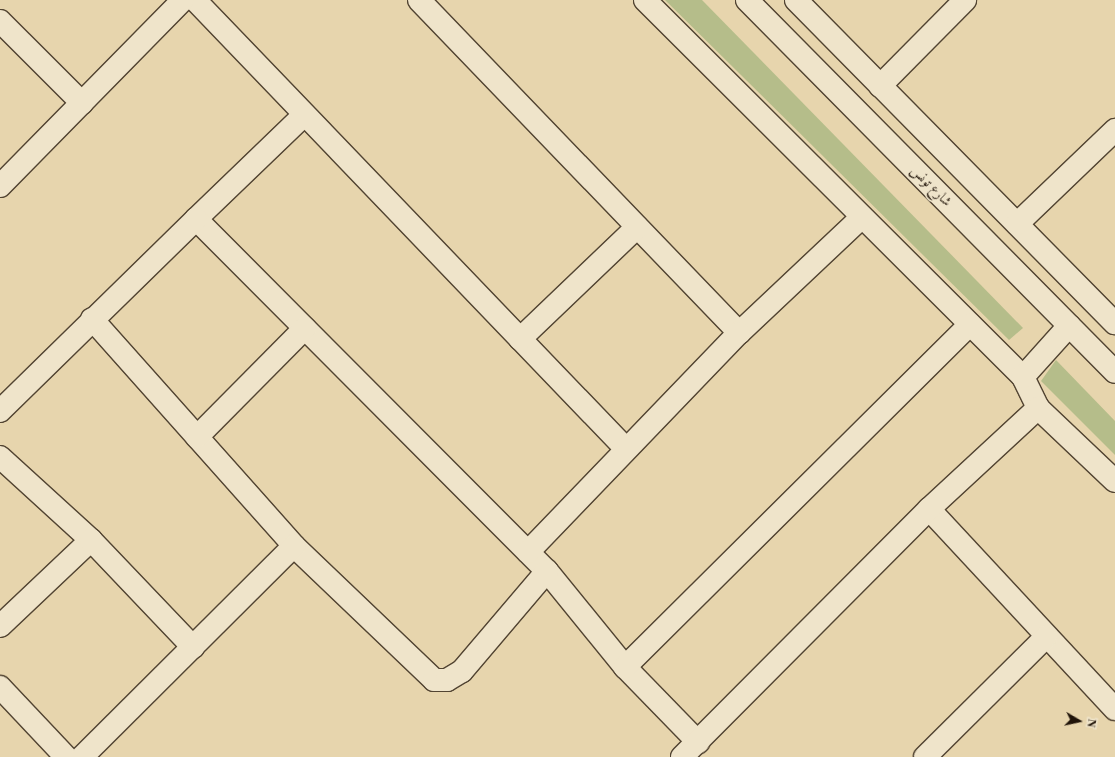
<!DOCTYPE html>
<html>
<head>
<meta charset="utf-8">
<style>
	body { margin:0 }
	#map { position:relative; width:1115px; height:757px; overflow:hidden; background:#e7d5ad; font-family:"Libre Bodoni",Amiri,serif }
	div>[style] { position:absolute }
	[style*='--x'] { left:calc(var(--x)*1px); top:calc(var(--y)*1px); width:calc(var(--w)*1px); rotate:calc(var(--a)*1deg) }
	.green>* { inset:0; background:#b5bd8a }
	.roads { filter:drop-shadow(1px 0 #524432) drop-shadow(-1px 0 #524432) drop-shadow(0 1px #524432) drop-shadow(0 -1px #524432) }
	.minor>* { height:22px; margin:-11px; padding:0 11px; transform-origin:11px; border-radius:11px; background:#efe4ca }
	span { translate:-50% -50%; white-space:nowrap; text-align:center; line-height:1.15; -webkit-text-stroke:3.5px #efe4ca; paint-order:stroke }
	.street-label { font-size:14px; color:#201409 }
	.north { position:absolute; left:1059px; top:701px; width:40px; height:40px; -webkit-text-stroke:3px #efe4ca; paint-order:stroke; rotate:99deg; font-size:11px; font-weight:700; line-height:16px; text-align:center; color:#201409 }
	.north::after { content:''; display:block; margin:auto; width:14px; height:18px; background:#201409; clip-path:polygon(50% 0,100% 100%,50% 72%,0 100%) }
</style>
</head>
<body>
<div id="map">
	<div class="green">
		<i style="clip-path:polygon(665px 0,702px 0,1023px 328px,1009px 340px)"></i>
		<i style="clip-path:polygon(1056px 360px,1115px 421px,1115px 455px,1041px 381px)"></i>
	</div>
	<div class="roads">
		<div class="minor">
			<i style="--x:195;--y:0;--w:622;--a:46.17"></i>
			<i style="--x:419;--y:0;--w:462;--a:46.1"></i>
			<i style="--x:739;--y:333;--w:169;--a:-43.3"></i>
			<i style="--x:645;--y:0;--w:534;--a:44.92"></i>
			<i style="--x:1023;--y:377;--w:34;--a:64"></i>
			<i style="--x:747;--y:0;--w:523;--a:45.31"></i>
			<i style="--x:796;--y:0;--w:454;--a:45.4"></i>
			<i style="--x:0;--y:21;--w:116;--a:45"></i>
			<i style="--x:880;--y:86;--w:121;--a:-45.3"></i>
			<i style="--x:303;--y:116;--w:149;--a:136.1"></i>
			<i style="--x:196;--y:219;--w:497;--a:45.1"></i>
			<i style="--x:547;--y:571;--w:124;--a:50.9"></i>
			<i style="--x:625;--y:667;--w:105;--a:45.8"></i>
			<i style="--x:0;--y:186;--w:261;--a:-45.5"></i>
			<i style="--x:1017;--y:224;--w:136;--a:-43.8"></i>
			<i style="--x:92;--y:319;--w:304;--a:48.3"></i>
			<i style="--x:294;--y:546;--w:194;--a:43.7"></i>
			<i style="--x:434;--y:680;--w:13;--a:0"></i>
			<i style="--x:447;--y:680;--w:17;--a:-31"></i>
			<i style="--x:462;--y:671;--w:131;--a:-49.6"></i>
			<i style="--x:520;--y:339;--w:162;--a:-43.7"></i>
			<i style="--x:1023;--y:377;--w:69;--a:-48"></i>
			<i style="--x:0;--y:411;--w:274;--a:-44.4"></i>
			<i style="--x:197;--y:437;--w:153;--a:-45.3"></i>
			<i style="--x:0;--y:457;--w:123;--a:42.4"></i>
			<i style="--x:91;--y:540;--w:125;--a:136.6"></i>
			<i style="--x:929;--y:509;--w:273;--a:47.1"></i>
			<i style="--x:91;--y:540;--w:148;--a:46.4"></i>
			<i style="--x:528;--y:552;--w:304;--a:-46.1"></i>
			<i style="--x:625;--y:667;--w:486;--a:-44.8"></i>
			<i style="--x:0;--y:687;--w:96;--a:46.7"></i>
			<i style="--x:82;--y:757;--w:299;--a:-44.9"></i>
			<i style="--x:682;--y:757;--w:350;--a:-45.1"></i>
			<i style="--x:929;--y:509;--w:149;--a:-42.8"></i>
			<i style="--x:1038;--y:408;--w:106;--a:43.5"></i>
			<i style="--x:925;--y:757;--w:170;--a:-44.8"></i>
		</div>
	</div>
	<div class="street-label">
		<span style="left:931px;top:186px;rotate:45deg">شارع تونس</span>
	</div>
	<div class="north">N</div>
</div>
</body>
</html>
